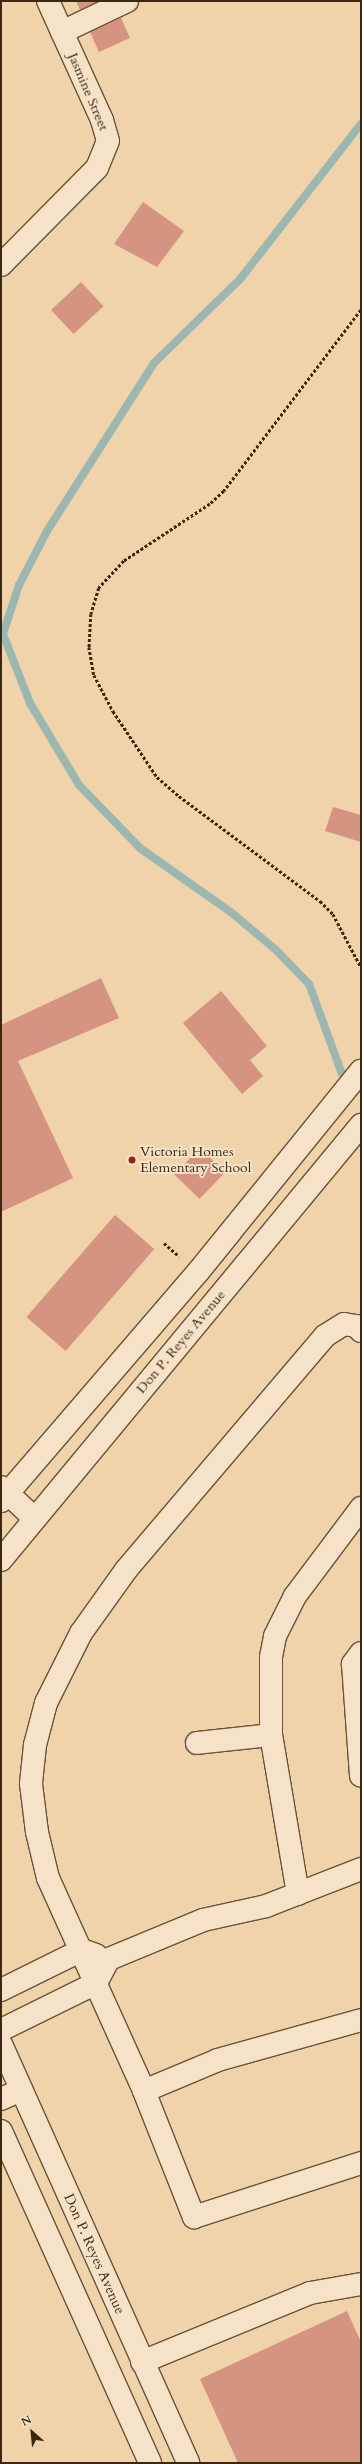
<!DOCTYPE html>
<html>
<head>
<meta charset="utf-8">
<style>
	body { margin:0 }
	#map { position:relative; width:362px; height:2464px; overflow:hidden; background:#f0d3aa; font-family:Cardo,serif }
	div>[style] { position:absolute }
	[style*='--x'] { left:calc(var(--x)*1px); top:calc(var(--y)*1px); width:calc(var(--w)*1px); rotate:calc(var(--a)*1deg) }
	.stream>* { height:8px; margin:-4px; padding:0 4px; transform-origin:4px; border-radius:4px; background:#9bb7af }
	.building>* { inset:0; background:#d59382; transform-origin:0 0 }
	.path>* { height:2.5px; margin-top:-1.25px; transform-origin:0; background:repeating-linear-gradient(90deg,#3c2810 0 3px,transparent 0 5px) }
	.roads { filter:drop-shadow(1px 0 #695336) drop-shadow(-1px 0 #695336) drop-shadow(0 1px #695336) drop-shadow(0 -1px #695336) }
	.street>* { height:22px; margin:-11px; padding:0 11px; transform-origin:11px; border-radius:11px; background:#f5e2c8 }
	.secondary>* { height:22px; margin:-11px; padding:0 11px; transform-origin:11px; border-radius:11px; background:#f5e2c8 }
	.dots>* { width:11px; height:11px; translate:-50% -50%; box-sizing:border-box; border:2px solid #f5e2c8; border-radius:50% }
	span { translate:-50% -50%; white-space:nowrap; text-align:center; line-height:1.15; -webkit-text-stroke:4px #f5e2c8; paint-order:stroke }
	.street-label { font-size:14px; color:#3c2810 }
	.poi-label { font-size:14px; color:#3c2810 }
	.left { translate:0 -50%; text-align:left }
	.frame { position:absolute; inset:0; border:2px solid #3c2810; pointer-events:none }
	.north { position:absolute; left:12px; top:2412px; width:40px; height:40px; -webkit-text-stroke:3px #f5e2c8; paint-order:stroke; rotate:333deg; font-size:11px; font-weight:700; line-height:16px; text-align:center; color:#3c2810 }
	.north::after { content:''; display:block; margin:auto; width:14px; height:18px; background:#3c2810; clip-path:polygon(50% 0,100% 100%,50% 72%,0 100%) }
</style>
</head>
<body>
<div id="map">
	<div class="stream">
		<i style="--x:342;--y:1074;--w:96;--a:-110.1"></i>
		<i style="--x:309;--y:984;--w:47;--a:-134.1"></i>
		<i style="--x:276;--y:950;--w:57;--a:-139.9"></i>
		<i style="--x:232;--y:913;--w:113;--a:-144.8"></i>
		<i style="--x:140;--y:848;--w:88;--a:-134.1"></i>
		<i style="--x:79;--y:785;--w:96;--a:-120.9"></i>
		<i style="--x:30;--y:703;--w:74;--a:-111.4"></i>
		<i style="--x:3;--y:634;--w:52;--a:-71.9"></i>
		<i style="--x:19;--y:585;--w:61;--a:-62.6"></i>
		<i style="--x:47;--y:531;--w:199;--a:-57.5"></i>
		<i style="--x:154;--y:363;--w:122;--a:-44.3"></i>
		<i style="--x:241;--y:278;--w:195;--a:-52.1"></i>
	</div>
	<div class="building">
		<i style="clip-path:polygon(76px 1px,98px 1px,80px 10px)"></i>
		<i style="left:121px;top:18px;width:22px;height:34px;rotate:66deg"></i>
		<i style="clip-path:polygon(143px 202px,184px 231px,157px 267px,114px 244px)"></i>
		<i style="left:81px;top:282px;width:33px;height:41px;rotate:47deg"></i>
		<i style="clip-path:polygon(333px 807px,361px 815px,361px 842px,325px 831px)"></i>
		<i style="clip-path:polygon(101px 978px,119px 1018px,18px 1061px,73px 1178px,1px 1212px,1px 1025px)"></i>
		<i style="clip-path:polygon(221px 991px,267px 1046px,250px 1060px,263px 1076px,242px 1094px,183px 1023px)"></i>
		<i style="left:200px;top:1148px;width:35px;height:37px;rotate:44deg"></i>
		<i style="left:115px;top:1215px;width:52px;height:135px;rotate:41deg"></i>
		<i style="clip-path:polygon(347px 2311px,361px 2342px,361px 2463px,238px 2463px,200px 2379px)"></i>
	</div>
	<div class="path">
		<i style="--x:361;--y:310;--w:227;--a:127.1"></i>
		<i style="--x:224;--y:491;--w:19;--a:137"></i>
		<i style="--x:210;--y:504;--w:103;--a:146.5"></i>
		<i style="--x:124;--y:561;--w:37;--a:133"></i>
		<i style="--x:99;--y:588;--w:27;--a:107"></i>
		<i style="--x:91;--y:614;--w:33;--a:93"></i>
		<i style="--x:89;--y:647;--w:28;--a:80"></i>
		<i style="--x:94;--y:675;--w:41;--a:62.2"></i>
		<i style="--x:113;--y:711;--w:79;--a:56.3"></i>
		<i style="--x:157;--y:777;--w:29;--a:41"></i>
		<i style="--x:179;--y:796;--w:176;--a:36.7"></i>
		<i style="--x:320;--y:901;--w:18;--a:45"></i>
		<i style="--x:333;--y:914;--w:60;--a:62.2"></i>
		<i style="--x:164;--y:1243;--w:20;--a:41"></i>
	</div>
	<div class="roads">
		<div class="street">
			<i style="--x:62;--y:32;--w:72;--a:-25.5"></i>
			<i style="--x:1;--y:265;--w:136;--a:-45.3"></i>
			<i style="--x:97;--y:168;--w:29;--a:-68"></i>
			<i style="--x:108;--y:141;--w:22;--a:-106"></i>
			<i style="--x:102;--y:120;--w:131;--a:-114.4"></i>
			<i style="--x:361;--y:1331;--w:7;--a:-135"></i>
			<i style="--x:356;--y:1326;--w:12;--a:-171"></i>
			<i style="--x:344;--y:1324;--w:22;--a:148"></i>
			<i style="--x:325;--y:1336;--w:307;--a:130.4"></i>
			<i style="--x:126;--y:1570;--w:77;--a:125.5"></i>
			<i style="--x:81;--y:1633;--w:78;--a:116.6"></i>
			<i style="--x:46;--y:1703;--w:43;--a:104.7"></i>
			<i style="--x:35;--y:1745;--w:39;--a:96"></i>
			<i style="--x:31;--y:1784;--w:48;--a:82.9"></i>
			<i style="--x:37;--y:1832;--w:47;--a:76.6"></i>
			<i style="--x:48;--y:1878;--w:234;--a:65.7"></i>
			<i style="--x:144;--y:2091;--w:136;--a:68.4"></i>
			<i style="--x:194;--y:2217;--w:176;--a:-17.9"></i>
			<i style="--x:1;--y:1487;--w:44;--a:43.2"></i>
			<i style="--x:361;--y:1653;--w:14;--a:126"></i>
			<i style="--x:353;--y:1664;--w:112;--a:85.9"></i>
			<i style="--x:197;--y:1743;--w:74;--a:-6.2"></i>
			<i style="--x:298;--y:1894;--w:161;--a:-99.6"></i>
			<i style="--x:271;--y:1735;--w:78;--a:-90"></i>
			<i style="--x:271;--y:1657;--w:21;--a:-79"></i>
			<i style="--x:275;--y:1636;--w:45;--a:-63.4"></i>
			<i style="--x:295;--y:1596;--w:110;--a:-53.1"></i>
			<i style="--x:1;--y:1990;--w:90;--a:-26.3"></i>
			<i style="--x:82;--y:1950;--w:15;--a:20"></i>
			<i style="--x:1;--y:2030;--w:106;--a:-26.3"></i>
			<i style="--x:96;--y:1983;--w:27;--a:-62"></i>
			<i style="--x:109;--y:1959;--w:102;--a:-22.5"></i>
			<i style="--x:203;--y:1920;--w:65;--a:-12.5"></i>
			<i style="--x:266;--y:1906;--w:102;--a:-21.3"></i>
			<i style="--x:144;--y:2091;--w:80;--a:-22.7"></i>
			<i style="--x:218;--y:2060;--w:148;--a:-15.6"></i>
			<i style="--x:142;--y:2362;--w:182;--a:-22.3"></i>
			<i style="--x:310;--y:2293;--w:52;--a:-10"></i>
		</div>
		<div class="secondary">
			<i style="--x:1;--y:1501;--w:302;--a:-49.3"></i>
			<i style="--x:198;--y:1272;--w:259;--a:-51"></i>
			<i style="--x:1;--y:1560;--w:565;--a:-50.39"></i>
			<i style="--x:1;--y:2044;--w:459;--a:65.9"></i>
			<i style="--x:1;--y:2099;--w:22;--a:-24"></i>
			<i style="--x:1;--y:2131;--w:364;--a:65.8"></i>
		</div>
	</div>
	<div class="dots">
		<i style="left:132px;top:1160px;background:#8f2418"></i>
	</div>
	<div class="street-label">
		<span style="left:88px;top:92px;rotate:67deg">Jasmine Street</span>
		<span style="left:181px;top:1342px;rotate:-50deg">Don P. Reyes Avenue</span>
		<span style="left:94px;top:2254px;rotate:66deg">Don P. Reyes Avenue</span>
	</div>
	<div class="poi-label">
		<span class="left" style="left:140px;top:1160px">Victoria Homes<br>Elementary School</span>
	</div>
	<div class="frame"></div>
	<div class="north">N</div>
</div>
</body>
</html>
